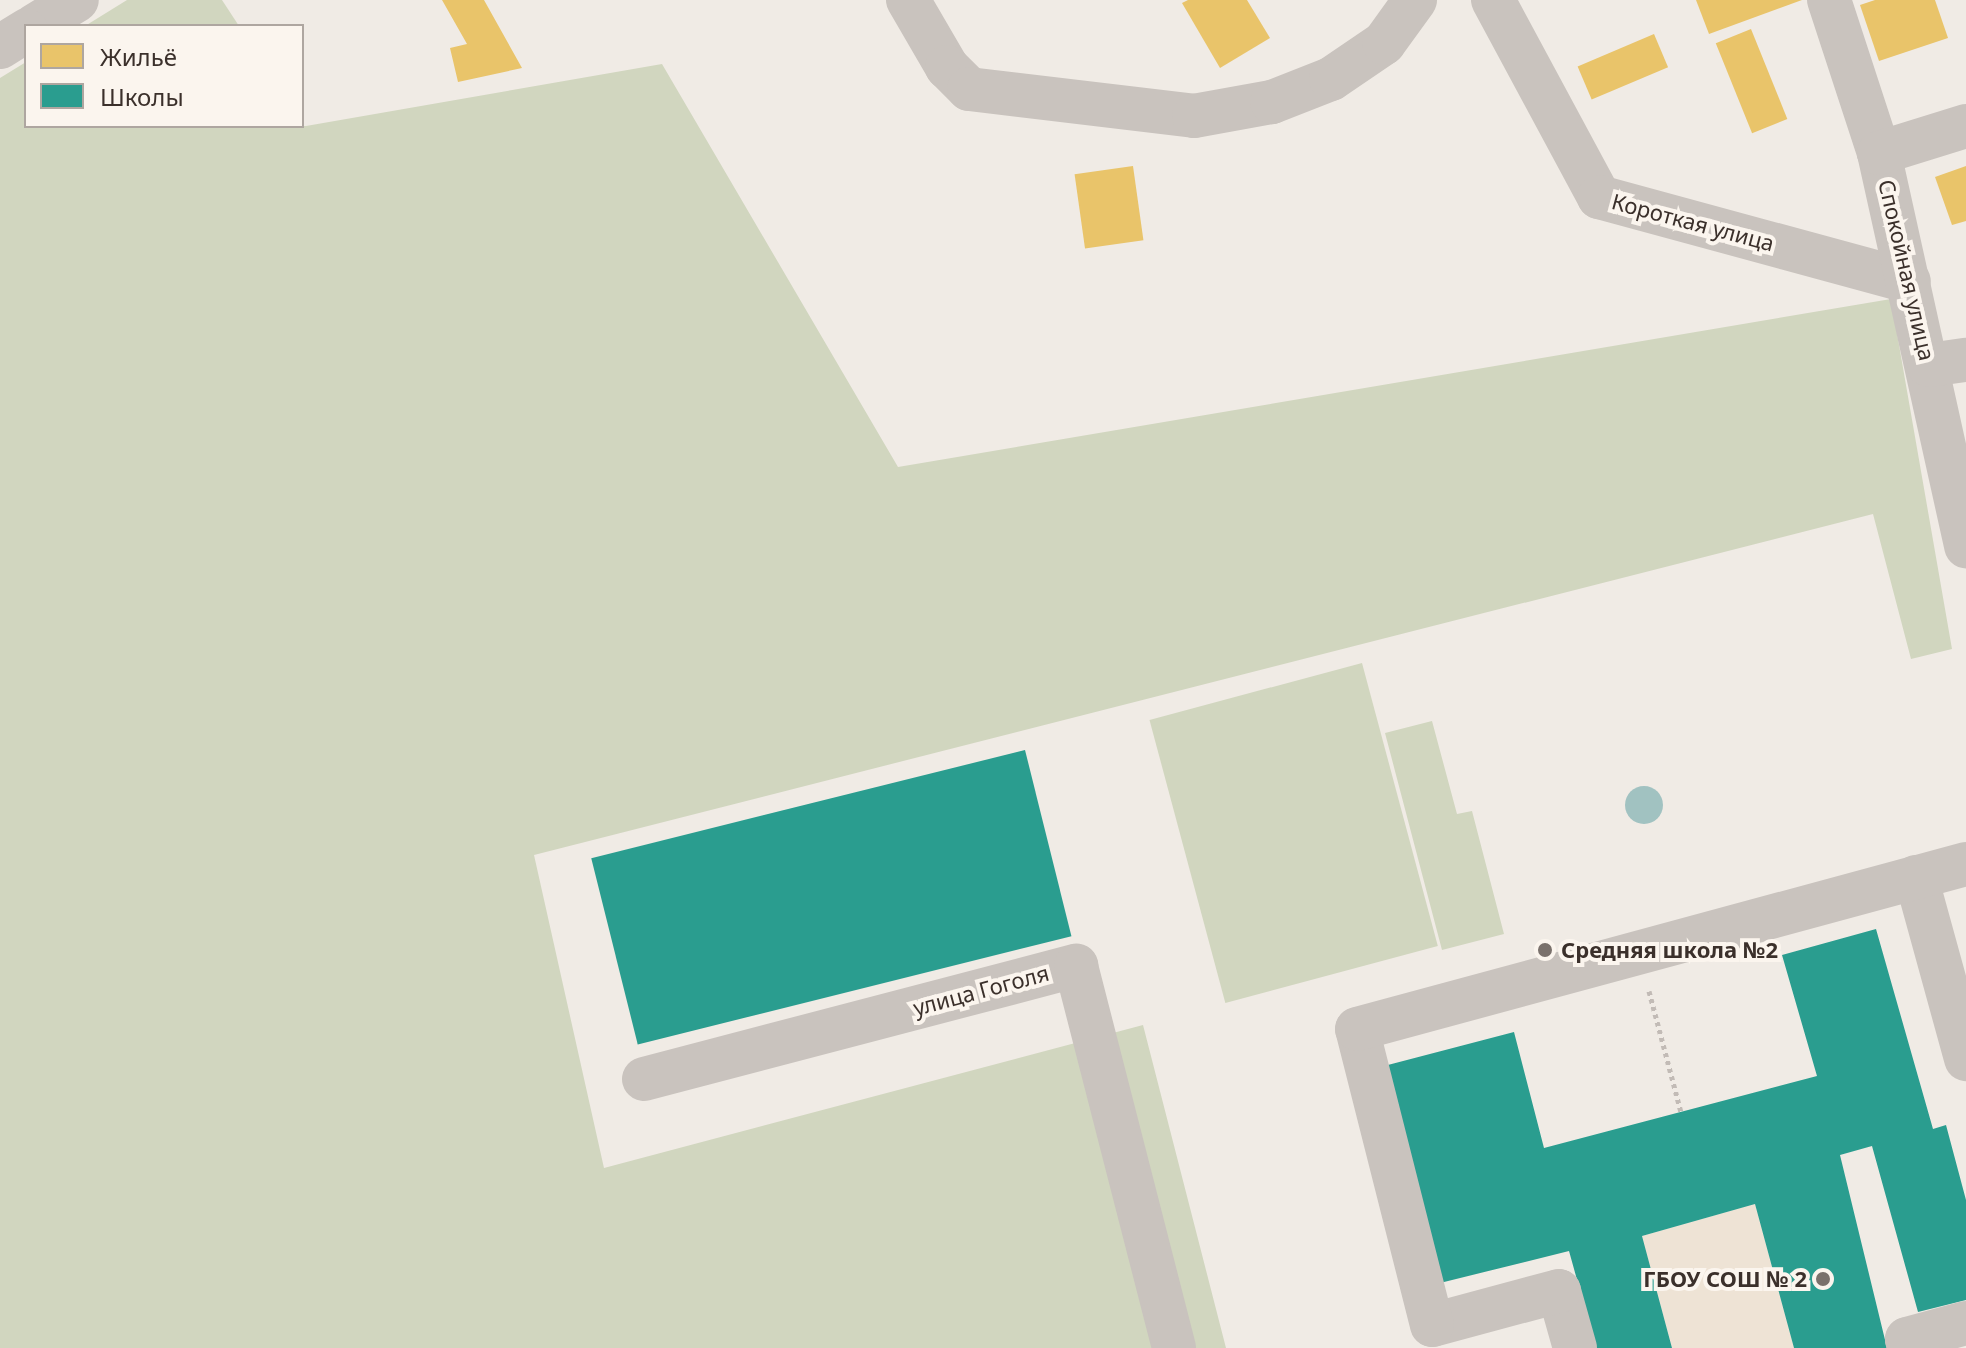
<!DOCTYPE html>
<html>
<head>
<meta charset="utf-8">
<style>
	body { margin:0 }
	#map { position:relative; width:1966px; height:1348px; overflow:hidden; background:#f0ebe5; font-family:"Noto Sans",sans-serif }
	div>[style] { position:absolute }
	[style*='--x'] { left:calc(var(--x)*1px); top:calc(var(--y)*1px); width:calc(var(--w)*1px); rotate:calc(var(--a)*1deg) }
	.green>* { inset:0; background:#d1d6bf; transform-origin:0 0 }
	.plaza>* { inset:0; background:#eee3d5 }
	.water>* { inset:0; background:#a1c2c1 }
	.round { border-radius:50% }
	.homes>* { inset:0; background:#e9c46a; transform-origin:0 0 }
	.schools>* { inset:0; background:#2a9d8f; transform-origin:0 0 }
	.path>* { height:5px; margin-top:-2.5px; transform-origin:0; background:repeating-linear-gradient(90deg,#c2bbb6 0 4px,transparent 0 8px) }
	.minor>* { height:44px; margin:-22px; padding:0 22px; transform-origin:22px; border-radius:22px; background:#c9c3be }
	.dots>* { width:22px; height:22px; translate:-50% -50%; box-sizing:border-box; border:4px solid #fbf5ee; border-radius:50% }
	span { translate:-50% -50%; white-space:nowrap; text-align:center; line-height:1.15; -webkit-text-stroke:8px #fbf5ee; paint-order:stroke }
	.street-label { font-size:22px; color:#3b302b }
	.poi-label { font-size:22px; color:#3b302b; font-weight:700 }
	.left { translate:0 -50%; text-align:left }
	.right { translate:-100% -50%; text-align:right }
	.legend { position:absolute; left:24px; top:24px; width:280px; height:104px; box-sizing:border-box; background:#fbf5ee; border:2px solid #aea6a0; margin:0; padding:10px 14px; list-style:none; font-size:24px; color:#3b302b }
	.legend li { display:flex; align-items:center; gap:16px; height:40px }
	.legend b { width:40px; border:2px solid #aea6a0 }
</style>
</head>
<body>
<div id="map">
	<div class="green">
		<i style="clip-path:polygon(127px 0,222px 0,239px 26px,85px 26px)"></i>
		<i style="clip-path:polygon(26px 62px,26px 126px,306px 126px,662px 64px,898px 467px,1891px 299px,1952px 649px,1911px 659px,1873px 514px,534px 855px,604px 1168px,1143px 1025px,1226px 1348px,0 1348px,0 78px)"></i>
		<i style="left:1362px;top:663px;width:293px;height:220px;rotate:75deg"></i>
		<i style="clip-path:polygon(1432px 721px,1457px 814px,1472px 811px,1504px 934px,1442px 950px,1385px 733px)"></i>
	</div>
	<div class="plaza">
		<i style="clip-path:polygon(1755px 1204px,1794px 1348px,1672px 1348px,1642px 1236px)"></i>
	</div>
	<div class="water">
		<i class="round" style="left:1625px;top:786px;width:38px;height:38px"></i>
	</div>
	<div class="homes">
		<i style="clip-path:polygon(442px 0,484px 0,522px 68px,458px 82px,450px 48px,467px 44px)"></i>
		<i style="clip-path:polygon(1188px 0,1247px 0,1270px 38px,1220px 68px,1182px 3px)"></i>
		<i style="clip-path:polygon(1696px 0,1802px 0,1709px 34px)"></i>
		<i style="clip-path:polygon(1875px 0,1935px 0,1948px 38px,1879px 61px,1860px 5px)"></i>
		<i style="left:1751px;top:29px;width:97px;height:38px;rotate:68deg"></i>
		<i style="left:1654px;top:34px;width:36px;height:83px;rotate:67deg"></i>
		<i style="left:1133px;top:166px;width:75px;height:59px;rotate:82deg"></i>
		<i style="clip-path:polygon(1966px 166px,1966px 221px,1952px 225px,1935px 177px)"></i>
	</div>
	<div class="schools">
		<i style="left:1025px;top:750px;width:192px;height:447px;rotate:76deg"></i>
		<i style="clip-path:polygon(1876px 929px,1933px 1129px,1946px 1125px,1966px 1200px,1966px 1300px,1918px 1312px,1872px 1146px,1840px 1155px,1887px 1348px,1794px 1348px,1755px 1204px,1642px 1236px,1672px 1348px,1596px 1348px,1569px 1251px,1440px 1283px,1384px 1066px,1514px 1032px,1544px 1148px,1817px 1076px,1782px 955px)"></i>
	</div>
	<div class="path">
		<i style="--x:1649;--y:991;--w:125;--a:75.2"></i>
	</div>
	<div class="minor">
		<i style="--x:908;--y:0;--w:78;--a:59.8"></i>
		<i style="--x:947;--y:67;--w:31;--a:45"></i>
		<i style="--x:969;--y:89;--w:227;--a:6.8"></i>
		<i style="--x:1194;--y:116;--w:79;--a:-10.2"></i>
		<i style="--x:1272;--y:102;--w:63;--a:-21.3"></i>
		<i style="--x:1331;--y:79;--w:64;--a:-34.2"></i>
		<i style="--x:1384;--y:43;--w:53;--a:-54.2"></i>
		<i style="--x:1493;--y:0;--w:224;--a:61.7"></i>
		<i style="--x:1599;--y:197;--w:321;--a:15.2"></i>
		<i style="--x:1829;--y:0;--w:161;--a:71.9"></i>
		<i style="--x:1879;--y:153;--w:403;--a:77.5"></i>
		<i style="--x:34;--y:26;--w:50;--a:-31.2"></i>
		<i style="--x:0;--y:47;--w:31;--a:-32"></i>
		<i style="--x:1879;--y:153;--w:91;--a:-17.2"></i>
		<i style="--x:1929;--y:365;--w:37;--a:-8"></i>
		<i style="--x:1916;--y:877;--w:189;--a:74.6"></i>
		<i style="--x:644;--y:1079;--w:447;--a:-14.7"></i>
		<i style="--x:1076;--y:966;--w:394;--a:75.6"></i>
		<i style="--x:1575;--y:1348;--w:59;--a:-105.7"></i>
		<i style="--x:1559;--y:1291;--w:131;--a:165"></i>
		<i style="--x:1432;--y:1325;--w:305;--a:-104.2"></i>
		<i style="--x:1357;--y:1029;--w:631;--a:-15.16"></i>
		<i style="--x:1909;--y:1348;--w:9;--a:-103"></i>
		<i style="--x:1907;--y:1339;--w:61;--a:-15.2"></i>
	</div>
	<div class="dots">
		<i style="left:1545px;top:950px;background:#7a716c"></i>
		<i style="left:1823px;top:1279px;background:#7a716c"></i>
	</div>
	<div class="street-label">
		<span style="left:1693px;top:222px;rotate:15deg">Короткая улица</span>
		<span style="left:1907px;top:270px;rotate:77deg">Спокойная улица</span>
		<span style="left:981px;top:990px;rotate:-15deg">улица Гоголя</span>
	</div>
	<div class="poi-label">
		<span class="left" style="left:1561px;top:950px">Средняя школа №2</span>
		<span class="right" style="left:1807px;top:1279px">ГБОУ СОШ № 2</span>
	</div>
	<ul class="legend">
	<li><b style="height:22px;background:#e9c46a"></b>Жильё</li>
	<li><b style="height:22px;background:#2a9d8f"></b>Школы</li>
	</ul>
</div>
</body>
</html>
